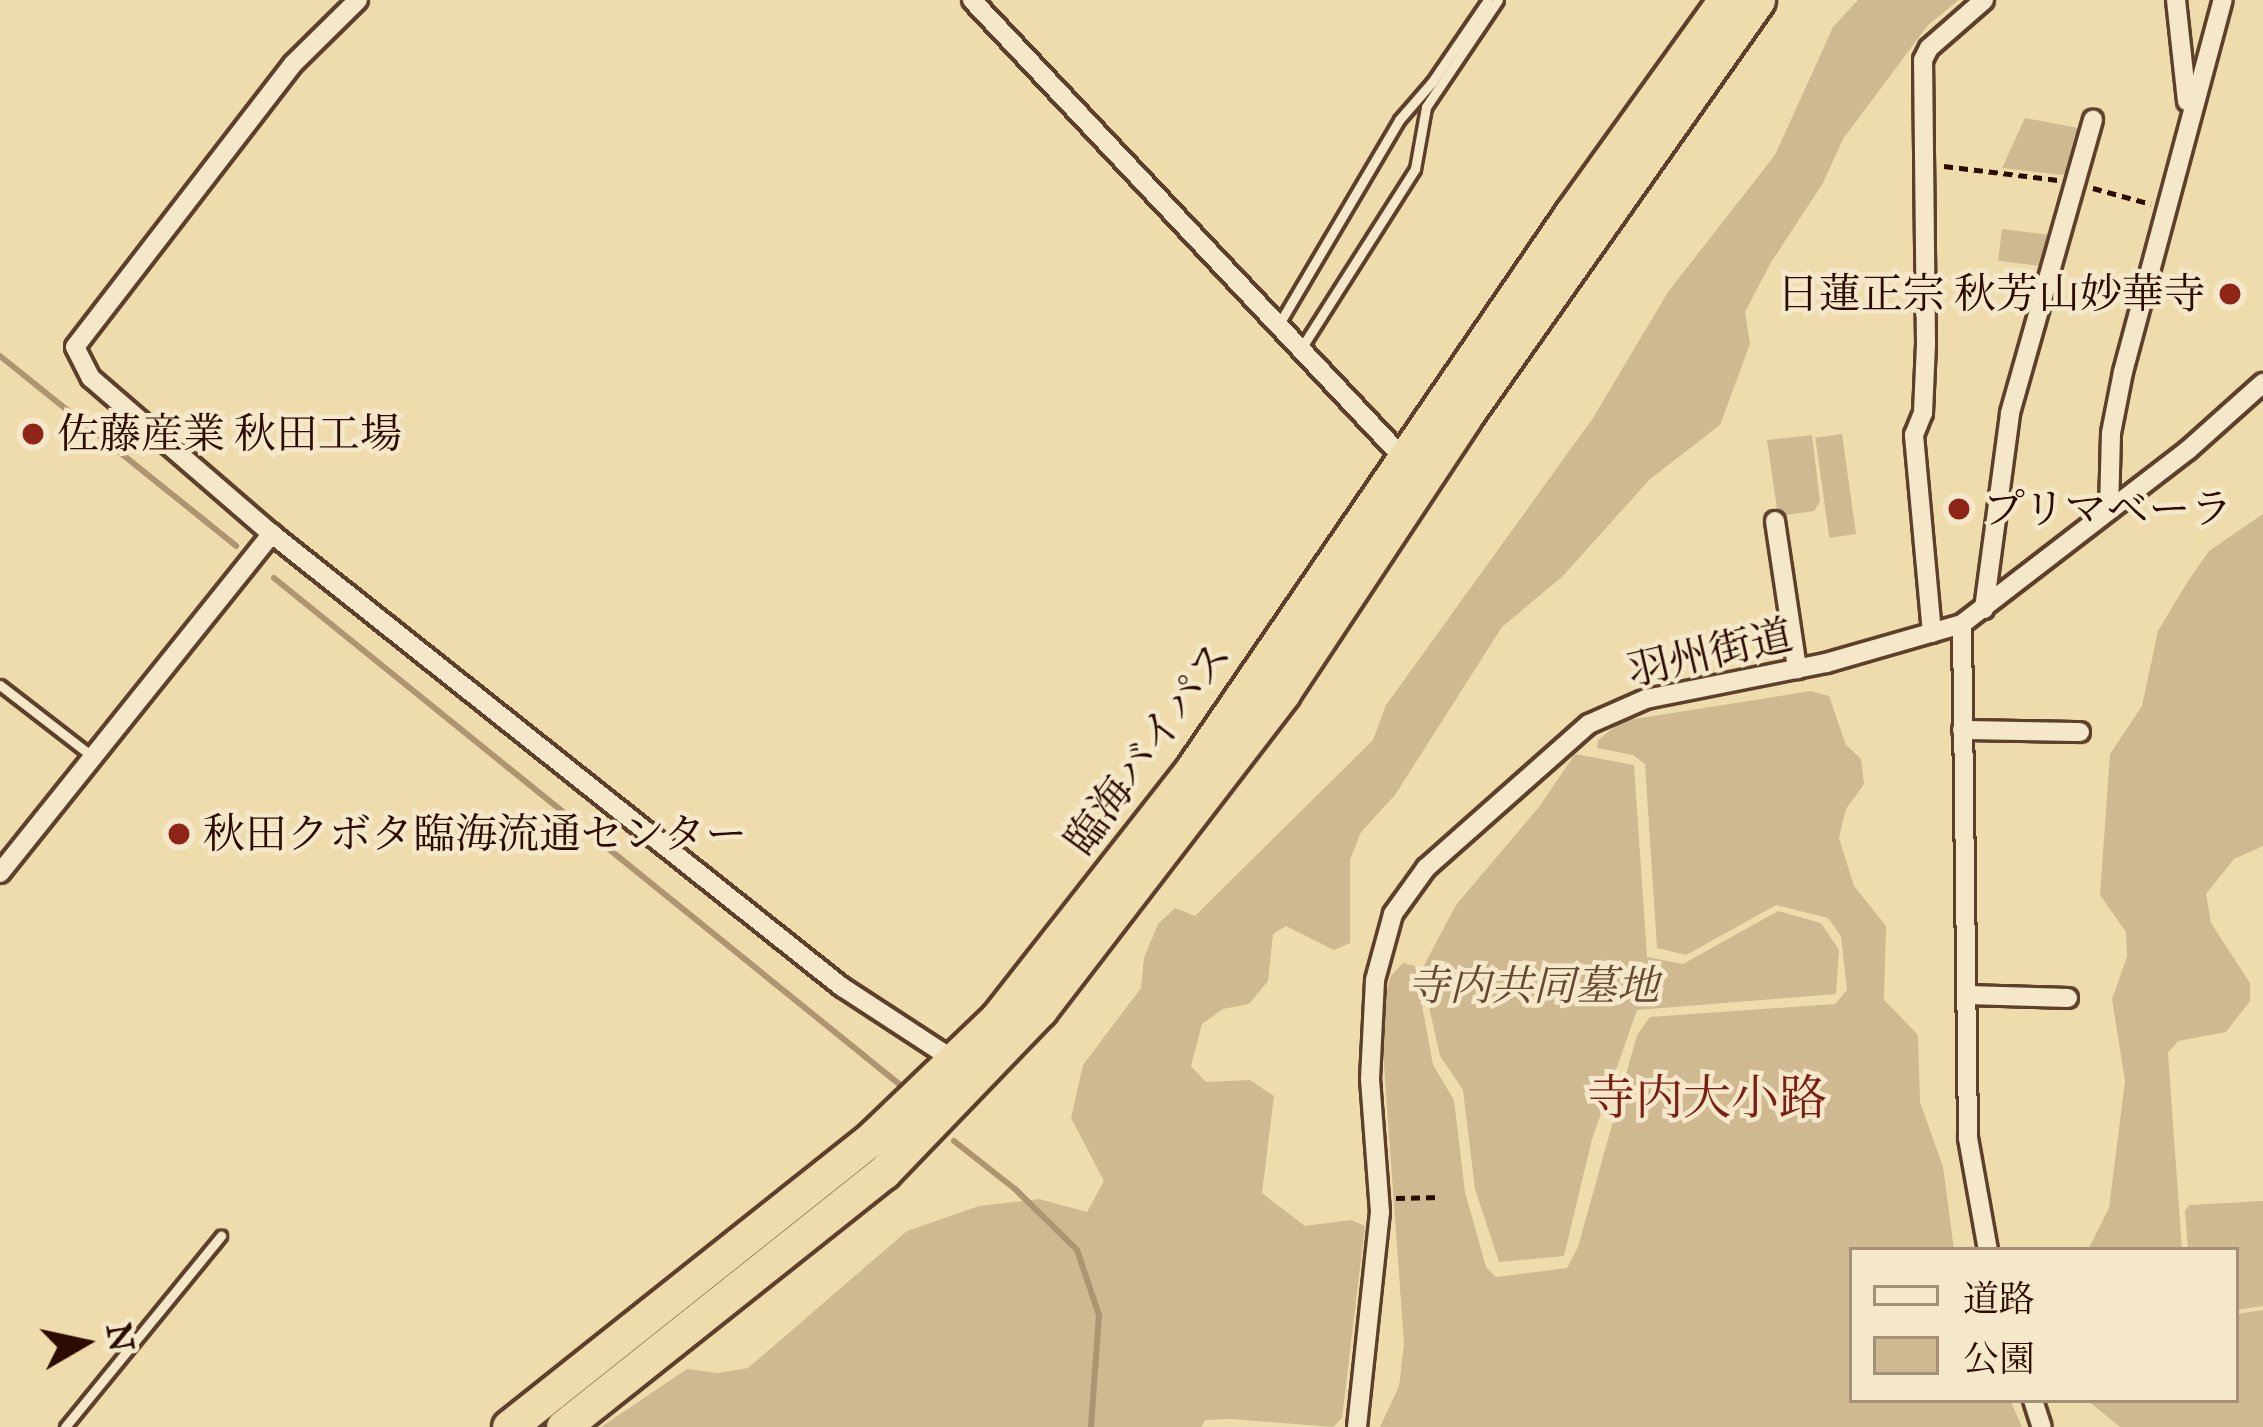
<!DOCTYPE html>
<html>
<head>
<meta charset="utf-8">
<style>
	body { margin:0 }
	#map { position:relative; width:2263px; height:1427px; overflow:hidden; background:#efdcad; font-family:"IM FELL Great Primer","Noto Serif JP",serif }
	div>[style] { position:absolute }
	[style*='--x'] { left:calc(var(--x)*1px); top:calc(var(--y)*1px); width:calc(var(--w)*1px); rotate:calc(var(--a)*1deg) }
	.green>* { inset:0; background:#ceb990; transform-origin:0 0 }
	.stream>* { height:6px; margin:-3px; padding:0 3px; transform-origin:3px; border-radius:3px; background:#ad9572 }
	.path>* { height:4.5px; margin-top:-2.25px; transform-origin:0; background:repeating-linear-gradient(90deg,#2c0c00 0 9px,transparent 0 15px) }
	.roads { filter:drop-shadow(3px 0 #5d402b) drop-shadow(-3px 0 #5d402b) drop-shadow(0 3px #5d402b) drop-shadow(0 -3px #5d402b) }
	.lane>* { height:9px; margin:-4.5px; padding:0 4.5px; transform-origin:4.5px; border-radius:4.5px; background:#f5e8ca }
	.street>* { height:18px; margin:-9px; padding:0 9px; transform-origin:9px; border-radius:9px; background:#f5e8ca }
	.highway>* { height:33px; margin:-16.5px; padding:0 16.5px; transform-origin:16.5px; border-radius:16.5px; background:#efdcad }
	.dots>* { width:33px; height:33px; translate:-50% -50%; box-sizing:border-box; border:6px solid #f5e8ca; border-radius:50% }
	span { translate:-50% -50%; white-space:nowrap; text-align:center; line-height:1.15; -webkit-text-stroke:9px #f5e8ca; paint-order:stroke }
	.poi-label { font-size:42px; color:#2c0c00 }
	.right { translate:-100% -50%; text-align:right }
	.left { translate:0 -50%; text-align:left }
	.street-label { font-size:42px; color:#2c0c00 }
	.park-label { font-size:42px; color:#654932; font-style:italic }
	.quarter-label { font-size:48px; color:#7a1f14 }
	.legend { position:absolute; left:1849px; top:1247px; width:390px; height:156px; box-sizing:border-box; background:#f5e8ca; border:3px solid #a59079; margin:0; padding:15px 21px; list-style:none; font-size:36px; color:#2c0c00 }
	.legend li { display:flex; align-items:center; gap:24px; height:60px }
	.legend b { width:60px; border:3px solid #a59079 }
	.north { position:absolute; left:24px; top:1283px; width:120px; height:120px; -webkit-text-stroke:9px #f5e8ca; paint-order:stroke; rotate:81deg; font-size:33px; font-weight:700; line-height:48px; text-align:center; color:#2c0c00 }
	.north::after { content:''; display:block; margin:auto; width:42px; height:54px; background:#2c0c00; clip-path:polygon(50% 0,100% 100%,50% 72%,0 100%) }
</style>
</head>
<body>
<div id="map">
	<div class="green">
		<i style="clip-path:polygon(1858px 0,1959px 0,1928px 25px,1843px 139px,1823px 183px,1770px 264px,1745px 312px,1750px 344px,1720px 425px,1650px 479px,1563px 576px,1502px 627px,1395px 795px,1361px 832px,1350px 860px,1350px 943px,1334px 950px,1286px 926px,1273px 934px,1268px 981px,1249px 1004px,1223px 1009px,1202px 1024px,1191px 1066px,1206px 1082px,1250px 1080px,1274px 1096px,1262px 1193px,1305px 1226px,1351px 1220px,1365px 1226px,1342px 1418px,1333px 1427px,1230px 1419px,1205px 1420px,1201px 1427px,601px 1427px,687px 1369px,718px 1373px,748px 1368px,907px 1231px,979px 1206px,1039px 1199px,1087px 1212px,1104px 1181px,1071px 1118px,1083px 1065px,1141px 988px,1144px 958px,1158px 924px,1175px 908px,1195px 916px,1373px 740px,1386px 705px,1593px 418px,1668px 292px,1775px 155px,1833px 27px)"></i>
		<i style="clip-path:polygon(2025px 118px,2083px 129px,2072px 168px,2062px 175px,2002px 168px)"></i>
		<i style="left:2002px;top:229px;width:49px;height:32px;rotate:7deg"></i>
		<i style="left:1842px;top:434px;width:101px;height:27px;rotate:82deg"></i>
		<i style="clip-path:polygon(1812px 435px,1820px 501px,1814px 511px,1778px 516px,1767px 440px)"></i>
		<i style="clip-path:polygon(2263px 514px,2263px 846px,2234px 859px,2206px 894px,2211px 923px,2250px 983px,2250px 1001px,2226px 1032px,2178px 1041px,2168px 1053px,2182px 1250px,2088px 1250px,2109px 1208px,2125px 1081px,2112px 999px,2127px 957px,2126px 932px,2100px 895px,2110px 754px,2142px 706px,2158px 631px,2188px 581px,2209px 551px)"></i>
		<i style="clip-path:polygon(1811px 691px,1829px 696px,1846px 745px,1861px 759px,1864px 784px,1846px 809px,1839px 838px,1854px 886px,1886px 926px,1884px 1000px,1918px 1035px,1920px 1102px,1943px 1167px,1954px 1250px,1852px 1250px,1852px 1400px,2010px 1400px,2022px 1427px,1380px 1427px,1399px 1386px,1404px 1343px,1380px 1010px,1391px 976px,1403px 963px,1415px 966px,1433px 1065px,1454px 1100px,1465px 1192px,1486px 1267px,1496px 1277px,1567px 1268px,1578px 1247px,1637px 1035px,1650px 1017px,1835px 1004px,1847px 990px,1841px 936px,1828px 918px,1776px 905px,1686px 955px,1657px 948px,1645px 764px,1633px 755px,1597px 748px,1598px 740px,1622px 721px)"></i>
		<i style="clip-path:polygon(1575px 754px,1634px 765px,1647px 957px,1683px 964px,1778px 911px,1821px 923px,1839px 950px,1836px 994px,1637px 1010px,1592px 1139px,1564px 1256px,1499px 1262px,1475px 1189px,1463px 1090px,1440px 1056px,1421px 971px,1456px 905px,1539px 807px)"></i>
		<i style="clip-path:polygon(2263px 1201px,2263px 1306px,2236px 1310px,2236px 1250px,2188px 1250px,2185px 1211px,2189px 1205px)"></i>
		<i style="clip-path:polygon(2263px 1310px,2263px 1427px,2120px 1427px,2087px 1400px,2236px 1400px,2236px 1314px)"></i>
	</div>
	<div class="stream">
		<i style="--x:0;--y:356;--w:303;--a:38.8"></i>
		<i style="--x:274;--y:578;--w:804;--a:38.99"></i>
		<i style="--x:954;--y:1141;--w:78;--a:38.2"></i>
		<i style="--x:1015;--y:1189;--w:87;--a:44.5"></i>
		<i style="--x:1077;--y:1250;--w:69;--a:71.3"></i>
		<i style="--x:1099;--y:1315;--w:112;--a:94.1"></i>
	</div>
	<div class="path">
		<i style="--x:1944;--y:166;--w:115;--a:7"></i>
		<i style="--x:2093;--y:188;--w:60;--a:15.4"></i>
		<i style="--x:1396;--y:1198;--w:45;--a:-1.3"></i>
	</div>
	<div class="roads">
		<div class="lane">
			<i style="--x:1279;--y:324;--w:237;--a:-59.5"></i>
			<i style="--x:1399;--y:120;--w:50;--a:-49"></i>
			<i style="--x:1432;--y:82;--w:99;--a:-55.7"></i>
			<i style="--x:1302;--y:347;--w:211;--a:-57.6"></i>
			<i style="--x:1415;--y:169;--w:63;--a:-79.9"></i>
			<i style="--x:1426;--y:107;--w:129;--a:-56.1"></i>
			<i style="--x:0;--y:685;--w:116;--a:37.7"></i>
			<i style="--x:65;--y:1427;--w:247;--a:-50.8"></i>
		</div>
		<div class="street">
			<i style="--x:358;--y:0;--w:91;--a:135.4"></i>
			<i style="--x:293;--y:64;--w:357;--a:127.6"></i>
			<i style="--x:75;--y:347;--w:35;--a:63"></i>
			<i style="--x:91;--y:378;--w:239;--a:40.8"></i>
			<i style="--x:272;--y:534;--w:728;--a:38.48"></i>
			<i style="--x:842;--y:987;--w:141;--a:33.1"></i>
			<i style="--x:972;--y:0;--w:637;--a:46.72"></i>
			<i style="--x:2176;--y:0;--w:102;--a:83.8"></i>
			<i style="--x:2109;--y:510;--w:77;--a:-88.5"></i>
			<i style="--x:2111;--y:433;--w:62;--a:-78.9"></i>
			<i style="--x:2123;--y:372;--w:385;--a:-75"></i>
			<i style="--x:1775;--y:521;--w:150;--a:81.5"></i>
			<i style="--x:1984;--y:609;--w:198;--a:-82.4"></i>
			<i style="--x:2010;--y:413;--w:305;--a:-74.2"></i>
			<i style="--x:1962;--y:624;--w:514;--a:89.33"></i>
			<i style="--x:1968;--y:1138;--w:114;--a:79.9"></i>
			<i style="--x:1932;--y:633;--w:199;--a:-95.2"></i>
			<i style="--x:1914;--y:435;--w:24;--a:-68"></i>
			<i style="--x:1923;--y:413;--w:70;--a:-87.5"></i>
			<i style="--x:1926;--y:343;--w:283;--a:-90.6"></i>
			<i style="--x:1923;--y:60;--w:13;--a:-63"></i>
			<i style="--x:1929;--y:48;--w:73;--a:-41.1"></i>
			<i style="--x:1962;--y:730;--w:118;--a:1"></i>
			<i style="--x:0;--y:873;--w:435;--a:-51.3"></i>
			<i style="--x:1968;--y:995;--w:100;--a:1.7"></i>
			<i style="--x:2033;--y:1400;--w:28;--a:72"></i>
			<i style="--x:1357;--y:1427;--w:216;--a:-83.9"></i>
			<i style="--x:1380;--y:1212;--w:133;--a:-94.3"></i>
			<i style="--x:1370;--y:1079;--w:99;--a:-87.1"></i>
			<i style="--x:1375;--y:980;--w:68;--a:-74.7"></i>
			<i style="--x:1393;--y:914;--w:57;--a:-54.3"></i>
			<i style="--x:1426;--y:868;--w:217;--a:-41.5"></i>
			<i style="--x:1589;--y:724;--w:62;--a:-23.7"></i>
			<i style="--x:1646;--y:699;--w:184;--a:-11.3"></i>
			<i style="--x:1826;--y:663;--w:141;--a:-16"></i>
			<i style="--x:1962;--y:624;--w:285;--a:-37.6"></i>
			<i style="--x:2188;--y:450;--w:101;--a:-41.8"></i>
		</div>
		<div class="highway">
			<i style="--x:509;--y:1427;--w:465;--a:-38.5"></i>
			<i style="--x:873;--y:1137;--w:173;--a:-43.8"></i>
			<i style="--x:998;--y:1017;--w:316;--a:-51.9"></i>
			<i style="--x:1193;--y:768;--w:671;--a:-55.69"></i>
			<i style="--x:1571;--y:214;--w:264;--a:-54.3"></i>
			<i style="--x:563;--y:1427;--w:410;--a:-38.5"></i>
			<i style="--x:884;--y:1172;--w:225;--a:-46.1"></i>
			<i style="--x:1040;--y:1010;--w:399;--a:-52.5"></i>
			<i style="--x:1283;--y:693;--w:329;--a:-56.6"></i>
			<i style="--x:1464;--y:418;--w:511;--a:-54.88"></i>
		</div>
	</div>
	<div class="dots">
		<i style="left:2230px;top:294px;background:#8f2418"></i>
		<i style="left:33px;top:434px;background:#8f2418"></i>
		<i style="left:1959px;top:509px;background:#8f2418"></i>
		<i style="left:179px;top:834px;background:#8f2418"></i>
	</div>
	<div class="poi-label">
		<span class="right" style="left:2206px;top:294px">日蓮正宗 秋芳山妙華寺</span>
		<span class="left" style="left:57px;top:434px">佐藤産業 秋田工場</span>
		<span class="left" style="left:1983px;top:509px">プリマベーラ</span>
		<span class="left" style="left:203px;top:834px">秋田クボタ臨海流通センター</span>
	</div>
	<div class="street-label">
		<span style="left:1710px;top:653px;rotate:-13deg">羽州街道</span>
		<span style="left:1148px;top:748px;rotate:-54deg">臨海バイパス</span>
	</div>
	<div class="park-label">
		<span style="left:1533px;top:986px">寺内共同墓地</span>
	</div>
	<div class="quarter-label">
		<span style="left:1707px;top:1098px">寺内大小路</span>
	</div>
	<ul class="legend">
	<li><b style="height:15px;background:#f5e8ca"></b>道路</li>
	<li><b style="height:33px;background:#ceb990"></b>公園</li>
	</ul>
	<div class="north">N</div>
</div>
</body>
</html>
